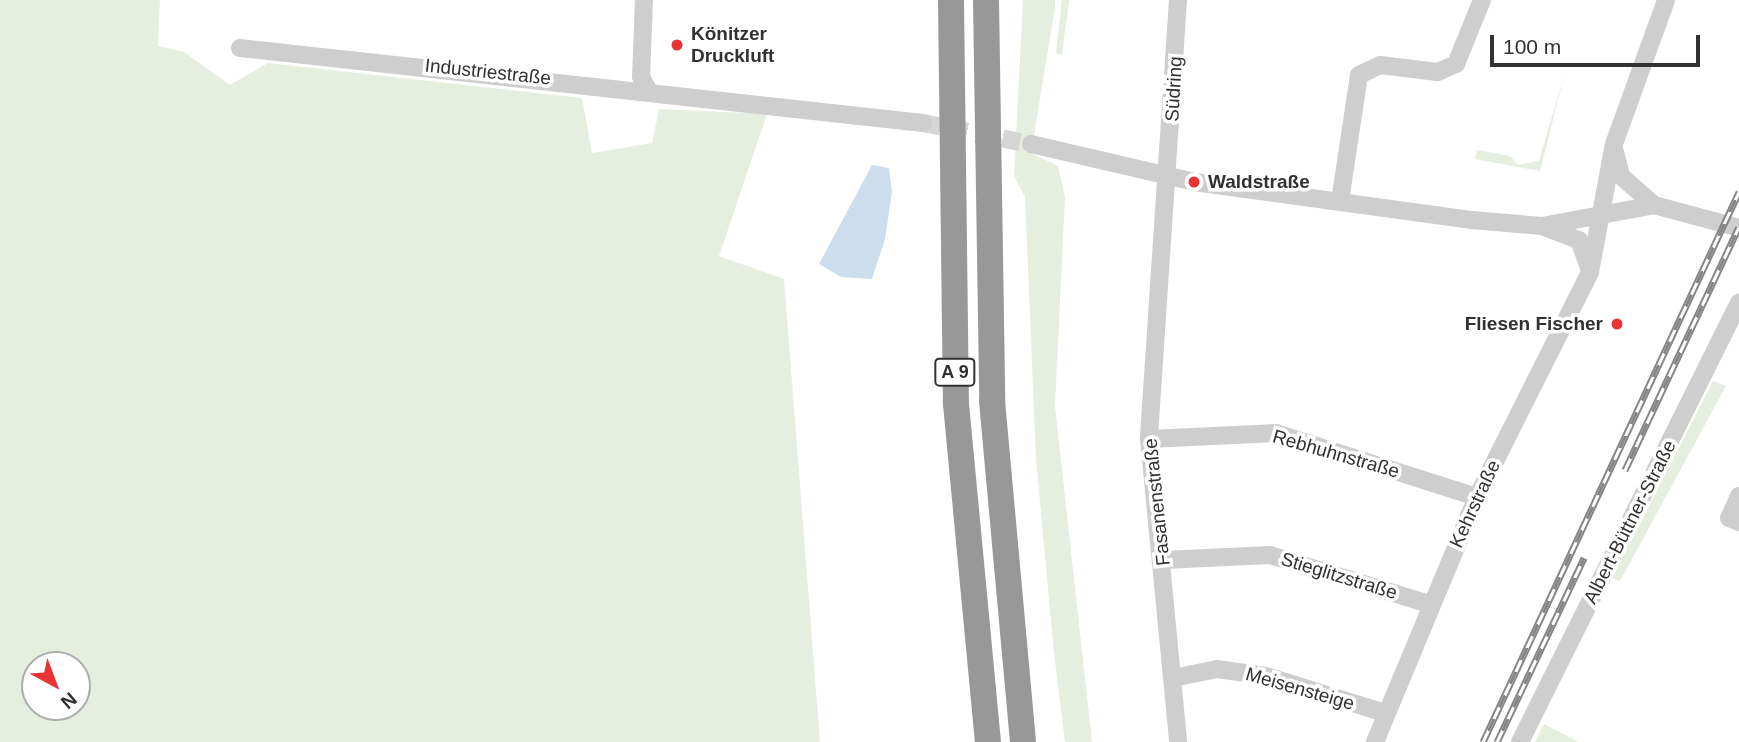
<!DOCTYPE html>
<html>
<head>
<meta charset="utf-8">
<style>
	body { margin:0 }
	#map { position:relative; width:1739px; height:742px; overflow:hidden; background:#fff; font-family:Arial,sans-serif }
	div>[style] { position:absolute }
	[style*='--x'] { left:calc(var(--x)*1px); top:calc(var(--y)*1px); width:calc(var(--w)*1px); rotate:calc(var(--a)*1deg) }
	.green>* { inset:0; background:#e6eee0 }
	.water>* { inset:0; background:#ccdeee }
	.minor-tunnel>* { height:18px; margin-top:-9px; transform-origin:0; background:repeating-linear-gradient(90deg,#d6d6d6 0 18px,transparent 0 27px) }
	.minor>* { height:18px; margin:-9px; padding:0 9px; transform-origin:9px; border-radius:9px; background:#cecece }
	.highway>* { height:26px; margin:-13px; padding:0 13px; transform-origin:13px; border-radius:13px; background:#989898 }
	.rail>* { height:7px; margin-top:-3.5px; transform-origin:0; background:repeating-linear-gradient(90deg,#fff 0 13px,#868686 0 26px); box-sizing:border-box; border-block:2px solid #868686 }
	.dots>* { width:19px; height:19px; translate:-50% -50%; box-sizing:border-box; border:4px solid #fff; border-radius:50% }
	span { translate:-50% -50%; white-space:nowrap; text-align:center; line-height:1.15; -webkit-text-stroke:7px #fff; paint-order:stroke }
	.shield-label span { padding:2px 5px; background:#fff; border:2px solid; border-radius:5px; -webkit-text-stroke-width:0 }
	.shield-label { font-size:18px; color:#313131; font-weight:700 }
	.poi-label { font-size:19px; color:#313131; font-weight:700 }
	.left { translate:0 -50%; text-align:left }
	.right { translate:-100% -50%; text-align:right }
	.street-label { font-size:19px; color:#313131 }
	.north { position:absolute; left:21px; top:651px; width:70px; height:70px; box-sizing:border-box; background:#fff; border:2px solid #adadad; border-radius:50%; rotate:139deg; font-size:19px; font-weight:700; line-height:28px; text-align:center; color:#313131 }
	.north::after { content:''; display:block; margin:auto; width:24px; height:32px; background:#e93334; clip-path:polygon(50% 0,100% 100%,50% 72%,0 100%) }
	.scale { position:absolute; left:1490px; top:35px; width:210px; height:32px; box-sizing:border-box; border:4px solid #313131; border-top:0; padding-left:9px; font-size:21px; line-height:24px; white-space:nowrap; color:#313131; -webkit-text-stroke:5px #fff; paint-order:stroke }
</style>
</head>
<body>
<div id="map">
	<div class="green">
		<i style="clip-path:polygon(evenodd,0 0,160px 0,158px 46px,184px 52px,230px 85px,268px 63px,582px 98px,592px 153px,652px 143px,659px 109px,767px 114px,719px 256px,784px 279px,820px 742px,0 742px,0 0,35px 665px,77px 665px,77px 707px,35px 707px,35px 665px)"></i>
		<i style="clip-path:polygon(1023px 0,1055px 0,1055px 8px,1031px 153px,1058px 166px,1065px 197px,1055px 406px,1092px 742px,1065px 742px,1054px 653px,1036px 459px,1025px 197px,1014px 176px)"></i>
		<i style="clip-path:polygon(1062px 0,1069px 0,1062px 55px,1056px 53px)"></i>
		<i style="clip-path:polygon(1565px 72px,1540px 171px,1475px 159px,1477px 150px,1510px 156px,1518px 165px,1539px 161px)"></i>
		<i style="clip-path:polygon(1713px 381px,1726px 386px,1620px 581px,1612px 578px)"></i>
		<i style="clip-path:polygon(1544px 724px,1579px 742px,1535px 742px)"></i>
	</div>
	<div class="water">
		<i style="clip-path:polygon(872px 165px,889px 168px,892px 192px,885px 239px,872px 279px,841px 277px,819px 264px)"></i>
	</div>
	<div class="minor-tunnel">
		<i style="--x:923;--y:123;--w:110;--a:11"></i>
	</div>
	<div class="minor">
		<i style="--x:644;--y:0;--w:77;--a:92.2"></i>
		<i style="--x:641;--y:77;--w:13;--a:61"></i>
		<i style="--x:1178;--y:0;--w:440;--a:93.8"></i>
		<i style="--x:1149;--y:439;--w:304;--a:84.5"></i>
		<i style="--x:240;--y:48;--w:687;--a:6.27"></i>
		<i style="--x:1031;--y:144;--w:167;--a:13.1"></i>
		<i style="--x:1194;--y:182;--w:281;--a:7.8"></i>
		<i style="--x:1472;--y:220;--w:70;--a:4.9"></i>
		<i style="--x:1542;--y:226;--w:114;--a:-10.6"></i>
		<i style="--x:1654;--y:205;--w:88;--a:15.1"></i>
		<i style="--x:1615;--y:152;--w:25;--a:76"></i>
		<i style="--x:1621;--y:176;--w:44;--a:41.3"></i>
		<i style="--x:1340;--y:201;--w:127;--a:-81.4"></i>
		<i style="--x:1359;--y:75;--w:23;--a:-25"></i>
		<i style="--x:1380;--y:65;--w:58;--a:6.9"></i>
		<i style="--x:1438;--y:72;--w:20;--a:-24"></i>
		<i style="--x:1456;--y:64;--w:69;--a:-67.9"></i>
		<i style="--x:1542;--y:226;--w:40;--a:21"></i>
		<i style="--x:1579;--y:240;--w:30;--a:70"></i>
		<i style="--x:1149;--y:439;--w:127;--a:-2.7"></i>
		<i style="--x:1276;--y:433;--w:211;--a:17.7"></i>
		<i style="--x:1739;--y:496;--w:24;--a:114"></i>
		<i style="--x:1729;--y:518;--w:11;--a:22"></i>
		<i style="--x:1164;--y:560;--w:106;--a:-2.7"></i>
		<i style="--x:1270;--y:555;--w:166;--a:17.1"></i>
		<i style="--x:1173;--y:678;--w:45;--a:-11.6"></i>
		<i style="--x:1217;--y:669;--w:49;--a:8.1"></i>
		<i style="--x:1266;--y:676;--w:125;--a:17.3"></i>
		<i style="--x:1375;--y:742;--w:265;--a:-67.4"></i>
		<i style="--x:1477;--y:497;--w:252;--a:-63.3"></i>
		<i style="--x:1590;--y:272;--w:130;--a:-79.4"></i>
		<i style="--x:1614;--y:144;--w:153;--a:-70.1"></i>
		<i style="--x:1520;--y:742;--w:491;--a:-63.5"></i>
	</div>
	<div class="highway">
		<i style="--x:951;--y:0;--w:404;--a:89.3"></i>
		<i style="--x:956;--y:404;--w:340;--a:84.6"></i>
		<i style="--x:986;--y:0;--w:401;--a:89.1"></i>
		<i style="--x:992;--y:401;--w:342;--a:84.8"></i>
	</div>
	<div class="rail">
		<i style="--x:1625;--y:470;--w:268;--a:-64.9"></i>
		<i style="--x:1483;--y:742;--w:607;--a:-65.04"></i>
		<i style="--x:1497;--y:742;--w:204;--a:-64.7"></i>
	</div>
	<div class="dots">
		<i style="left:677px;top:45px;background:#e93334"></i>
		<i style="left:1194px;top:182px;background:#e93334"></i>
		<i style="left:1617px;top:324px;background:#e93334"></i>
	</div>
	<div class="shield-label">
		<span style="left:955px;top:372px">A 9</span>
	</div>
	<div class="poi-label">
		<span class="left" style="left:691px;top:45px">Könitzer<br>Druckluft</span>
		<span class="left" style="left:1208px;top:182px">Waldstraße</span>
		<span class="right" style="left:1603px;top:324px">Fliesen Fischer</span>
	</div>
	<div class="street-label">
		<span style="left:488px;top:72px;rotate:6deg">Industriestraße</span>
		<span style="left:1174px;top:89px;rotate:-87deg">Südring</span>
		<span style="left:1336px;top:454px;rotate:16deg">Rebhuhnstraße</span>
		<span style="left:1157px;top:502px;rotate:-96deg">Fasanenstraße</span>
		<span style="left:1475px;top:504px;rotate:-65deg">Kehrstraße</span>
		<span style="left:1630px;top:522px;rotate:-63deg">Albert-Büttner-Straße</span>
		<span style="left:1339px;top:576px;rotate:17deg">Stieglitzstraße</span>
		<span style="left:1300px;top:689px;rotate:16deg">Meisensteige</span>
	</div>
	<div class="north">N</div>
	<div class="scale">100 m</div>
</div>
</body>
</html>
